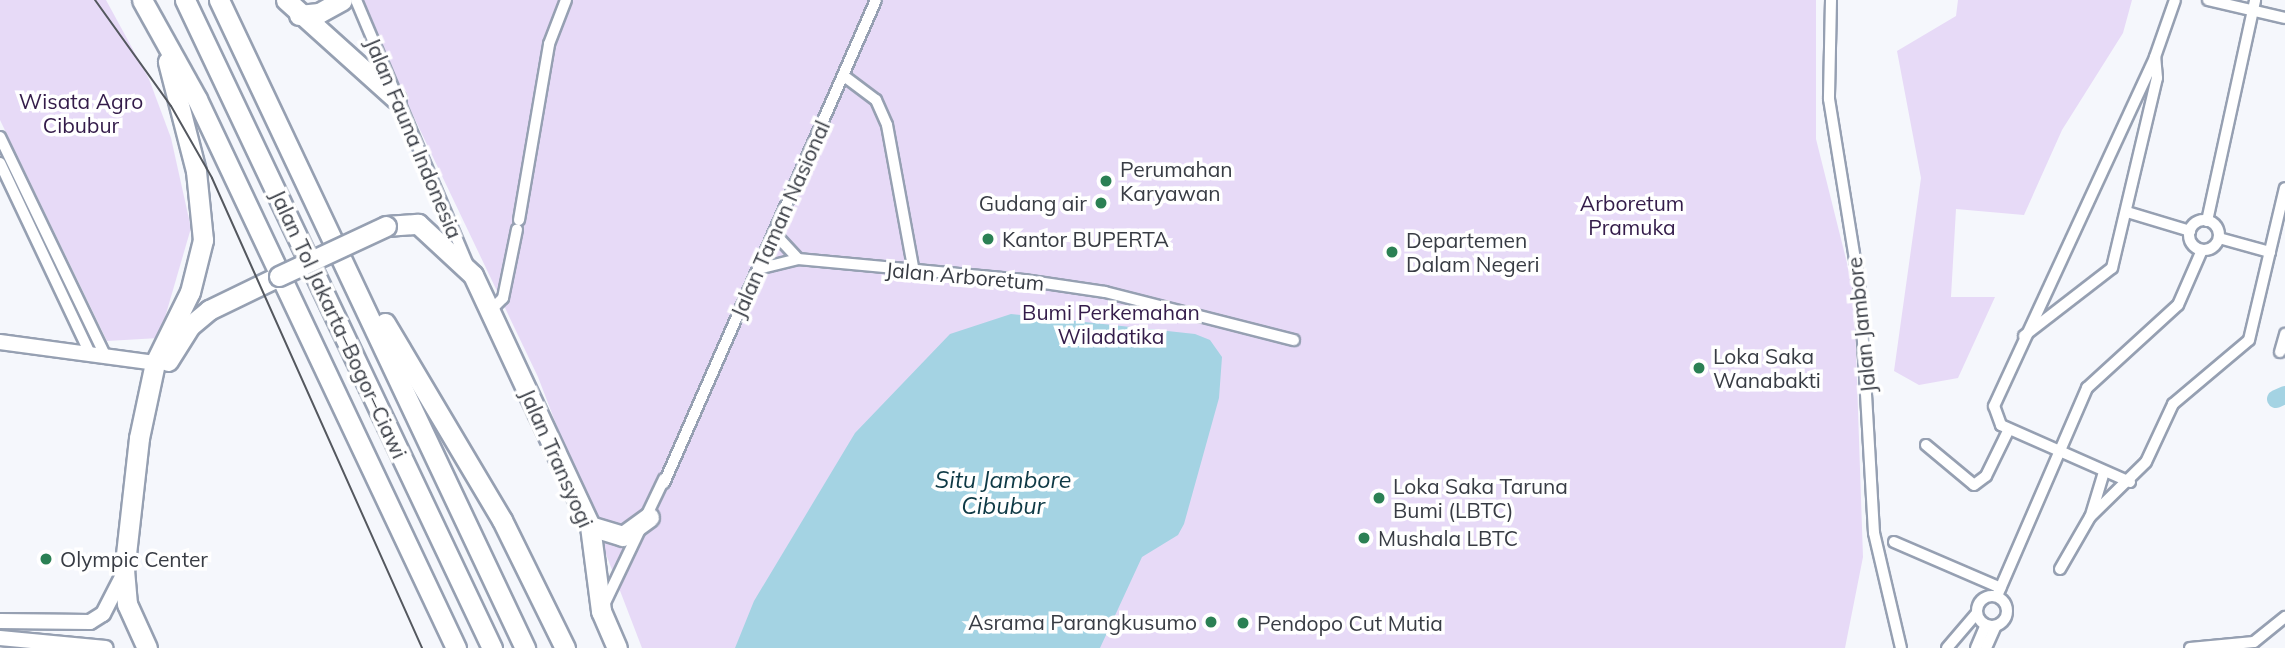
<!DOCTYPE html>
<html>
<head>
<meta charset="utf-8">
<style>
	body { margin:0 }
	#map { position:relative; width:2285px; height:648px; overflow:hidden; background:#f5f7fc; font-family:Mulish,sans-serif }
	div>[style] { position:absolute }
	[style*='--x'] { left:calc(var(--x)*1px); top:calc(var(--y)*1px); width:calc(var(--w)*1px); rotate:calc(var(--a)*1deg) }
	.green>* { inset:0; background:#e7daf7 }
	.water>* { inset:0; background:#a4d3e3 }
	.river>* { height:18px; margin:-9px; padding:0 9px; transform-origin:9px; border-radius:9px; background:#a4d3e3 }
	.roads { filter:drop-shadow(2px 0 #96a0b2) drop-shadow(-2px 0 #96a0b2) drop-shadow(0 2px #96a0b2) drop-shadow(0 -2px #96a0b2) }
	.street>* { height:10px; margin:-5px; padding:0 5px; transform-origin:5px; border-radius:5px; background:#fff }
	.street>.ring { margin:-5px; padding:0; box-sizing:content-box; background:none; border:10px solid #fff; border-radius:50% }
	.secondary>* { height:14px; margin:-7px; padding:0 7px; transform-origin:7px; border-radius:7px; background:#fff }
	.highway>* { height:19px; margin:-9.5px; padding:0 9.5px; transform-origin:9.5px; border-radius:9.5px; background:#fff }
	.tram>* { height:2px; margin:-1px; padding:0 1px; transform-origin:1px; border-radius:1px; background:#54585f }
	.bridges { filter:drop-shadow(2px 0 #96a0b2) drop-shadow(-2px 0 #96a0b2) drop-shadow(0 2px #96a0b2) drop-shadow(0 -2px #96a0b2) }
	.highway-bridge>* { height:19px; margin:-9.5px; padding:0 9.5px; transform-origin:9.5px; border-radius:9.5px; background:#fff }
	.dots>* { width:19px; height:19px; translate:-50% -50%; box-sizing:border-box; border:4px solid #fff; border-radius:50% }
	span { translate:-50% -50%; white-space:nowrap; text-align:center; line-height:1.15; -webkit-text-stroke:7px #fff; paint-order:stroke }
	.park-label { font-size:21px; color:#341c4a }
	.street-label { font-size:21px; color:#383c44 }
	.poi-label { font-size:21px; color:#383c44 }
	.left { translate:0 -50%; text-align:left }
	.right { translate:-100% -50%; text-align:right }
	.water-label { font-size:23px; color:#0e3945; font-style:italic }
</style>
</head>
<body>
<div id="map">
	<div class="green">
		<i style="clip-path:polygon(0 0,106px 0,149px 79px,171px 138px,191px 228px,159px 338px,107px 341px,0 120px)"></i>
		<i style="clip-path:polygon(358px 0,1816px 0,1816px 139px,1853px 287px,1855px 322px,1863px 557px,1845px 648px,642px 648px,538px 377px)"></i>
		<i style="clip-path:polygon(1958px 0,2132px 0,2123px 33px,2062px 130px,2024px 215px,1956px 209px,1951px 297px,1995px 297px,1958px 378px,1919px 385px,1894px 371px,1921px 178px,1897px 51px,1956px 16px)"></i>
	</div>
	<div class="water">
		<i style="clip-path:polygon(1011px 314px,1195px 334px,1210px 340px,1222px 357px,1219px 398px,1184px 524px,1178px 535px,1142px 557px,1100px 648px,735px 648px,754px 601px,855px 433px,950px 334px)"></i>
	</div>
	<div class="river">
		<i style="--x:2276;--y:399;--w:10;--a:-24"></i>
	</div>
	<div class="roads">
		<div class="street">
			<i style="--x:356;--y:0;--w:288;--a:67.1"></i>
			<i style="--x:1831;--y:0;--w:99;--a:91.2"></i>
			<i style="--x:1829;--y:99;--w:193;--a:80.8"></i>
			<i style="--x:1860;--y:290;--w:243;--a:86.7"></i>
			<i style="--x:1874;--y:533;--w:118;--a:76.8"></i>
			<i style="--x:2208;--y:0;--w:79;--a:13.2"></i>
			<i style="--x:844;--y:76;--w:40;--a:37"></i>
			<i style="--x:876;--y:100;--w:27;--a:66"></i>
			<i style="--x:887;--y:125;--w:149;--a:79.6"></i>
			<i style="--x:0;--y:137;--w:240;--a:64.3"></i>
			<i style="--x:0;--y:163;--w:208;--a:64.7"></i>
			<i style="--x:2127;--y:212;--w:66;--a:16.8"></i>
			<i style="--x:519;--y:220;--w:179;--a:-80.3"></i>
			<i style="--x:549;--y:44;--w:47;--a:-68.9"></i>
			<i class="ring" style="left:2189px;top:220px;width:20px;height:20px"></i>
			<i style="--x:2207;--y:221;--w:226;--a:-77.7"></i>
			<i style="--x:775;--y:234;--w:34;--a:47"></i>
			<i style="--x:2219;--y:238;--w:53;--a:15.4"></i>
			<i style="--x:758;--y:269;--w:41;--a:-14"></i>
			<i style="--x:798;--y:259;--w:227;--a:5.3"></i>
			<i style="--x:1024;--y:280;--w:82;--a:8.4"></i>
			<i style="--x:1105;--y:292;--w:195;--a:14.3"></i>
			<i style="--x:491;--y:310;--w:17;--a:-45"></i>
			<i style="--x:503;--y:298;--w:70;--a:-78.5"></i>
			<i style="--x:2024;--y:336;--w:111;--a:-37.7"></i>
			<i style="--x:2112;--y:268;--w:195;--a:-76.7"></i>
			<i style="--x:2157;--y:78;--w:21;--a:-95"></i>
			<i style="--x:2280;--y:352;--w:19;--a:-74"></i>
			<i style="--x:1926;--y:445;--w:62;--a:39.8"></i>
			<i style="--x:1974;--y:485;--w:15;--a:-37"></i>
			<i style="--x:1986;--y:476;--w:52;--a:-63.9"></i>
			<i style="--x:2130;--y:482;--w:141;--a:-156.2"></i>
			<i style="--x:2001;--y:425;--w:20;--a:-110"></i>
			<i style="--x:1994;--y:406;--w:384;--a:-65.2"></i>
			<i style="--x:2155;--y:57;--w:60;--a:-70.7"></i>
			<i style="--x:664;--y:483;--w:527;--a:-66.3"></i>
			<i style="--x:2091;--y:515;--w:45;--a:-73.2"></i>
			<i style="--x:1894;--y:542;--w:116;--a:23.3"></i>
			<i style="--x:2060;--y:569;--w:60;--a:-60"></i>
			<i style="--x:2090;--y:517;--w:78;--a:-44.5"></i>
			<i style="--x:2146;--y:462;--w:64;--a:-65"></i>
			<i style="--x:2173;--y:404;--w:99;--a:-40.1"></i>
			<i style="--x:2249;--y:340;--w:156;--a:-76.7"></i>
			<i class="ring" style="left:1977px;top:596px;width:20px;height:20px"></i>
			<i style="--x:1997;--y:596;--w:227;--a:-66.6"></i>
			<i style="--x:2087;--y:388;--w:123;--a:-42.4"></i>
			<i style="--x:2178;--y:305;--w:60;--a:-66.4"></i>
			<i style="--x:602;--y:609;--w:144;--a:-64.5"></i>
			<i style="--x:1947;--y:648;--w:46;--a:-49.4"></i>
			<i style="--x:1976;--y:648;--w:25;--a:-67"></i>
			<i style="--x:1986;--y:648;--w:24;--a:-66"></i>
			<i style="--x:2190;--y:648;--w:64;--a:-5.4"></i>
			<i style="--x:2254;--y:642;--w:40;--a:-39"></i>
		</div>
		<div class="secondary">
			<i style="--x:0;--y:342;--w:156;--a:7.7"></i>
			<i style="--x:0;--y:621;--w:90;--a:0.6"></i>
			<i style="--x:90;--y:622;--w:15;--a:-32"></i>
			<i style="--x:103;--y:614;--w:44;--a:-62.9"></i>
			<i style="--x:0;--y:638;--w:106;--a:5.4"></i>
		</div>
		<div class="highway">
			<i style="--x:142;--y:0;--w:113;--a:60.9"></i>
			<i style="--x:197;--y:99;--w:607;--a:64.74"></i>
			<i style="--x:185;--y:0;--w:717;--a:64.65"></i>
			<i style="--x:219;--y:0;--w:717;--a:64.72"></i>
			<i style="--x:286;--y:0;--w:148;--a:42"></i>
			<i style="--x:299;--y:15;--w:20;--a:-6"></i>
			<i style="--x:319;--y:13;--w:26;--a:-29"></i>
			<i style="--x:386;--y:226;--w:32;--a:-4"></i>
			<i style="--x:418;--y:224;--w:75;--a:42.8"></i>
			<i style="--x:473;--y:275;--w:277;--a:65"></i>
			<i style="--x:590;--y:526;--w:86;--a:82.6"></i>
			<i style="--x:601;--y:611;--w:40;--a:66.6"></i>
			<i style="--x:385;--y:323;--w:229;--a:59.3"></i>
			<i style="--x:502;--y:520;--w:143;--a:63.8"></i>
			<i style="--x:168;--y:361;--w:41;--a:-57.8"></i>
			<i style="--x:190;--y:326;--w:25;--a:-40"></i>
			<i style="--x:209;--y:310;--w:78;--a:-25.9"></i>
			<i style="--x:590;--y:526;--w:34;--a:17"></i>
			<i style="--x:623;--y:536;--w:32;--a:-36"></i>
			<i style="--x:147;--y:648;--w:48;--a:-114.4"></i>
			<i style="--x:127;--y:604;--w:32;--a:-95"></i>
			<i style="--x:124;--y:572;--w:135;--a:-83.6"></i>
			<i style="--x:139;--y:438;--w:77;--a:-78"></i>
			<i style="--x:155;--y:363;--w:79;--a:-63.8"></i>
			<i style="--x:190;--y:292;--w:54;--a:-76"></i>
			<i style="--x:203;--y:240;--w:69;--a:-95.8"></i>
			<i style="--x:196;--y:171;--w:113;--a:-104.4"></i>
		</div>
	</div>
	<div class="tram">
		<i style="--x:95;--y:0;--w:130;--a:54.4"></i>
		<i style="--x:171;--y:106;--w:83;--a:60.3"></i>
		<i style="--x:212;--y:178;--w:515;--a:65.92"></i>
	</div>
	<div class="bridges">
		<div class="highway-bridge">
			<i style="--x:279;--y:276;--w:118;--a:-25"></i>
		</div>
	</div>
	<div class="dots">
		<i style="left:1106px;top:181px;background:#2b8054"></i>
		<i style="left:1101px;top:203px;background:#2b8054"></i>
		<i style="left:988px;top:239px;background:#2b8054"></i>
		<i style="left:1392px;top:252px;background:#2b8054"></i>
		<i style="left:1699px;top:368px;background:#2b8054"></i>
		<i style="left:1379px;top:498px;background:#2b8054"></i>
		<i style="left:1364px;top:538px;background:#2b8054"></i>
		<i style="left:46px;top:559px;background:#2b8054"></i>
		<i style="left:1211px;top:622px;background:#2b8054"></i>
		<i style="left:1243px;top:623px;background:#2b8054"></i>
	</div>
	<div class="park-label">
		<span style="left:81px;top:113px">Wisata Agro<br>Cibubur</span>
		<span style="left:1632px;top:215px">Arboretum<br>Pramuka</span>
		<span style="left:1111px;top:324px">Bumi Perkemahan<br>Wiladatika</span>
	</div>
	<div class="street-label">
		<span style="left:414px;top:138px;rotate:67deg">Jalan Fauna Indonesia</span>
		<span style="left:780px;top:219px;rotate:-66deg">Jalan Taman Nasional</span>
		<span style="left:965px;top:276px;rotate:5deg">Jalan Arboretum</span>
		<span style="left:339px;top:324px;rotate:65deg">Jalan Tol Jakarta–Bogor–Ciawi</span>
		<span style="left:1861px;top:325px;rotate:-96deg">Jalan Jambore</span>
		<span style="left:557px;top:458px;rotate:66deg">Jalan Transyogi</span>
	</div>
	<div class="poi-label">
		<span class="left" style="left:1120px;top:181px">Perumahan<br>Karyawan</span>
		<span class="right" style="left:1087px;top:203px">Gudang air</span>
		<span class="left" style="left:1002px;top:239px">Kantor BUPERTA</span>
		<span class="left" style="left:1406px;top:252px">Departemen<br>Dalam Negeri</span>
		<span class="left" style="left:1713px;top:368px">Loka Saka<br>Wanabakti</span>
		<span class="left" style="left:1393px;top:498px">Loka Saka Taruna<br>Bumi (LBTC)</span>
		<span class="left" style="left:1378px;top:538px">Mushala LBTC</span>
		<span class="left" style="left:60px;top:559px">Olympic Center</span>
		<span class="right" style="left:1197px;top:622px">Asrama Parangkusumo</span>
		<span class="left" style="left:1257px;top:623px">Pendopo Cut Mutia</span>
	</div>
	<div class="water-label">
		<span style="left:1003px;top:493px">Situ Jambore<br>Cibubur</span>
	</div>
</div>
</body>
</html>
